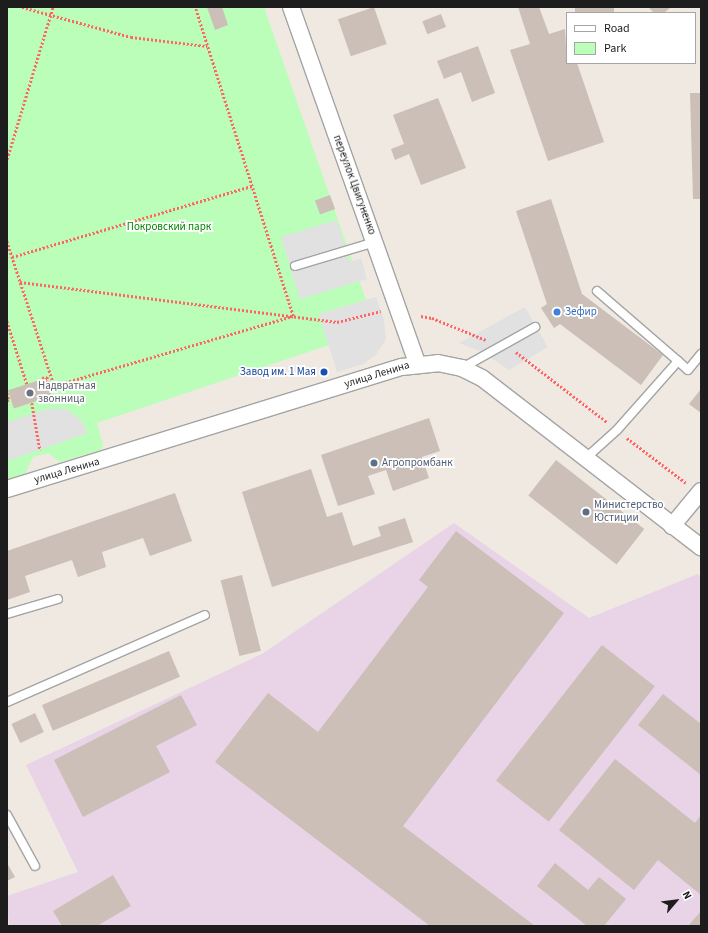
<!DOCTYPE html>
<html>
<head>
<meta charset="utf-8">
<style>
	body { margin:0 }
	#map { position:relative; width:708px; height:933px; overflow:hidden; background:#efe9e2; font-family:"Source Sans 3",sans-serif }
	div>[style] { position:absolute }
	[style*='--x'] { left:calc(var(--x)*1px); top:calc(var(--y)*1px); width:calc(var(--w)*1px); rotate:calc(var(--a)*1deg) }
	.industrial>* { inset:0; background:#e9d3e7 }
	.park>* { inset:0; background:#bafeba }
	.parking>* { inset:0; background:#e1e1e1 }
	.building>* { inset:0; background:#cbbfb7; transform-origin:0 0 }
	.path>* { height:2.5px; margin-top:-1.25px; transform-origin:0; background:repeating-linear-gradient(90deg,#ff6563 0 2px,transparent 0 4px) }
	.roads { filter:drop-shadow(1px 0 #a4a4a4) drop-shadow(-1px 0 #a4a4a4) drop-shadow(0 1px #a4a4a4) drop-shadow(0 -1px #a4a4a4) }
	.lane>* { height:8px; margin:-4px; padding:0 4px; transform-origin:4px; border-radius:4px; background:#fff }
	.street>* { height:16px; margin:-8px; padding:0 8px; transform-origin:8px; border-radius:8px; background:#fff }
	.dots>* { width:11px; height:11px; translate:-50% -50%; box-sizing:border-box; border:2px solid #fff; border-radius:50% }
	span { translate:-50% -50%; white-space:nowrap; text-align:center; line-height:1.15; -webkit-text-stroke:3.5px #fff; paint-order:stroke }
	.street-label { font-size:11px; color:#1d1d1d }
	.park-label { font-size:11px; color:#028402 }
	.shop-label { font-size:11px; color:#366cbe }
	.left { translate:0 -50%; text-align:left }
	.transit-label { font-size:11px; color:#164399 }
	.right { translate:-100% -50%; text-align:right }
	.worship-label { font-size:11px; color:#5b616d }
	.service-label { font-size:11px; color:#4e5e75 }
	.frame { position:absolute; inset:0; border:8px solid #1d1d1d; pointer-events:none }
	.legend { position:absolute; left:566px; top:12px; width:130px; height:52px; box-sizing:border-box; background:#fff; border:1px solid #a5a5a5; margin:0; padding:5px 7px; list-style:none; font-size:12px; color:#1d1d1d }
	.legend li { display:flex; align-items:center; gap:8px; height:20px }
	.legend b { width:20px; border:1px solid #a5a5a5 }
	.north { position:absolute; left:656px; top:881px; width:40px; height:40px; -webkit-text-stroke:3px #fff; paint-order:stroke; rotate:62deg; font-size:11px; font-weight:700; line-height:16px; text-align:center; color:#1d1d1d }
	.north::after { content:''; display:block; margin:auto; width:14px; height:18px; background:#1d1d1d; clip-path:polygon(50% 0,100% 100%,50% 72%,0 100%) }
</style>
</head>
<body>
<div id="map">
	<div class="industrial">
		<i style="clip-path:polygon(454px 523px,589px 618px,698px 574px,701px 577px,701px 926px,9px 926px,7px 896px,78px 872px,26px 765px,262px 654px)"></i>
	</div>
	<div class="park">
		<i style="clip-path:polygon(7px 7px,264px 7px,366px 300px,319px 314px,329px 345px,97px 423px,103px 445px,101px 450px,60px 462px,48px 453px,33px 457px,25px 474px,7px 479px)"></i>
	</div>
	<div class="parking">
		<i style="clip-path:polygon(337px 220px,350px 262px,361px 258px,367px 279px,300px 299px,281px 237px)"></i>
		<i style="clip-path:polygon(376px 297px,384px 320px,386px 339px,376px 355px,363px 364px,337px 372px,319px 314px)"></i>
		<i style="clip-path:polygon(525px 307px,548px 347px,509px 370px,482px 352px,459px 343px)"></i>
		<i style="clip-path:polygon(48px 409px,66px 409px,81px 420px,88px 433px,7px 461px,7px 422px)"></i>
	</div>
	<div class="building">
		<i style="clip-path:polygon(207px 7px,222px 7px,228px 25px,215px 30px)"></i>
		<i style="left:374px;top:7px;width:39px;height:38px;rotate:71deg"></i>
		<i style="clip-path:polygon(518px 7px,539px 7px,549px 34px,565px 29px,567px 63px,577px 63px,604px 142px,548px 161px,510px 50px,530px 44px)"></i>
		<i style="left:575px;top:7px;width:39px;height:6px"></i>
		<i style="clip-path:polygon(648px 7px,671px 7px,664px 13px,654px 13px)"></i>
		<i style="left:441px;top:14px;width:14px;height:20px;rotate:69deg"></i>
		<i style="clip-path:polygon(478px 46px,495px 93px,472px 102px,461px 72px,444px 79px,437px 61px)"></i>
		<i style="clip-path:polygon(690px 93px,701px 93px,701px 199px,693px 199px)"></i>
		<i style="clip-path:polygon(438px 98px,466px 168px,421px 185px,409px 154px,395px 160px,391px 149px,404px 144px,393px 115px)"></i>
		<i style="left:330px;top:195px;width:15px;height:16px;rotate:70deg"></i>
		<i style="clip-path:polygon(551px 199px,582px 294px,663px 355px,641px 385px,560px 324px,554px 328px,541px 308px,547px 304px,516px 211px)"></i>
		<i style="left:46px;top:378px;width:19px;height:40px;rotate:72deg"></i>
		<i style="clip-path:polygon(701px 389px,701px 413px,689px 404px)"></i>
		<i style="clip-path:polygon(429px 418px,440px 451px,422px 457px,429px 478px,393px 491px,386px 470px,368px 476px,375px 494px,338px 506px,321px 455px)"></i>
		<i style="left:556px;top:460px;width:112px;height:45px;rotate:38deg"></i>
		<i style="clip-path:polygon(311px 469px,327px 517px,342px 512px,353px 546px,381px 536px,378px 527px,405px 518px,413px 542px,272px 587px,242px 492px)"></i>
		<i style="clip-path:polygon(175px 493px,192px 541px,150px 556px,143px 538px,102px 552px,106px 567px,78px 577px,72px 560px,25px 576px,30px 592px,7px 600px,7px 551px)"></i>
		<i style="clip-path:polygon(456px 531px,564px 613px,403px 826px,535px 926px,430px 926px,215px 762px,268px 693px,318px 732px,428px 587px,419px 580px)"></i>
		<i style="left:242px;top:575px;width:78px;height:22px;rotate:76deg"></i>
		<i style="left:602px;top:645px;width:67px;height:172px;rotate:38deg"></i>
		<i style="left:169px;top:651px;width:28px;height:138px;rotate:67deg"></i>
		<i style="clip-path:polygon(663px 694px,701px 724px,701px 775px,638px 725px)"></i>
		<i style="clip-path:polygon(181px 695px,197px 725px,156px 746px,170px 772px,83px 817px,54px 760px)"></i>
		<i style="left:35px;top:713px;width:21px;height:26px;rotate:65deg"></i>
		<i style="clip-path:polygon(615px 759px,695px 823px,701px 815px,701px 895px,658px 860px,634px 890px,559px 830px)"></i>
		<i style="clip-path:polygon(7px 863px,15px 877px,7px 881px)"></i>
		<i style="clip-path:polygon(555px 863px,588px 890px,599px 877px,626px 899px,604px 926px,587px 926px,537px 886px)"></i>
		<i style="clip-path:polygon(113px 875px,131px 906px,97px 926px,62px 926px,53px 911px)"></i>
		<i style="clip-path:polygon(701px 911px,701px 926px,688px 926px)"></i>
	</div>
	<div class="path">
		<i style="--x:22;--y:7;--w:113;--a:15.4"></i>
		<i style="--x:131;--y:37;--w:77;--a:6.8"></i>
		<i style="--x:7;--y:159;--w:159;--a:-73.2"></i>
		<i style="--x:7;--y:241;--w:151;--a:71.9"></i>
		<i style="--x:12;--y:257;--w:250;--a:-16.5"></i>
		<i style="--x:20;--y:282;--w:320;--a:7.2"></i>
		<i style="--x:337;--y:322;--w:45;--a:-14"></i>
		<i style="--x:421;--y:316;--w:11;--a:10"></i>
		<i style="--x:432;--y:318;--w:58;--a:22.2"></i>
		<i style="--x:7;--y:321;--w:66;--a:72.4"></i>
		<i style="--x:516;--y:352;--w:115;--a:37.6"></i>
		<i style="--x:45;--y:378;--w:5;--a:53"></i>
		<i style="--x:48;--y:382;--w:4;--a:166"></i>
		<i style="--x:44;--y:383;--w:5;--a:-112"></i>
		<i style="--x:42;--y:378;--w:5;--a:-11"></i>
		<i style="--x:47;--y:377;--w:6;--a:72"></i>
		<i style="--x:49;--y:383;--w:1;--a:180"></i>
		<i style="--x:50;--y:387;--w:253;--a:-16.3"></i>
		<i style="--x:293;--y:316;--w:324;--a:-107.6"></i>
		<i style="--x:7;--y:393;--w:7;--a:74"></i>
		<i style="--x:9;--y:400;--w:2;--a:153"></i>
		<i style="--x:32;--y:403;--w:48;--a:80.3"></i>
		<i style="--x:627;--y:438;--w:74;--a:37.3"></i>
	</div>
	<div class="roads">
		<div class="lane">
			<i style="--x:295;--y:266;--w:84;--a:-16.7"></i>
			<i style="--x:597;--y:291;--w:107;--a:40.8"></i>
			<i style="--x:462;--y:368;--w:84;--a:-29.3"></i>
			<i style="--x:587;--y:457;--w:40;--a:-42"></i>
			<i style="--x:617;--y:430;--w:92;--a:-48.5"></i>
			<i style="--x:678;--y:361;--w:13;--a:42"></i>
			<i style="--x:688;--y:370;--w:21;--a:-51"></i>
			<i style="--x:7;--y:614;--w:53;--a:-16.4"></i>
			<i style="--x:7;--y:702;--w:216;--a:-23.7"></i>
			<i style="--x:7;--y:815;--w:58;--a:61.2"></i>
		</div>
		<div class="street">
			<i style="--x:291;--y:7;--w:378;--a:70.5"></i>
			<i style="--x:7;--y:489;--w:413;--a:-17.2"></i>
			<i style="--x:402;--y:367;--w:36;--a:-6"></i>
			<i style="--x:438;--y:363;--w:25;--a:12"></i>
			<i style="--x:462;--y:368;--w:22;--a:27"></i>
			<i style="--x:482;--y:378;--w:277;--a:37.7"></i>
			<i style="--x:672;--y:526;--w:45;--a:-50.4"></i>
		</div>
	</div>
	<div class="dots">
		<i style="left:557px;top:312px;background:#3f7fe0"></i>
		<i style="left:324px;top:372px;background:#1a4fb4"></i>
		<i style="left:30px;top:393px;background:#6b7280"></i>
		<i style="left:374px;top:463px;background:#5c6f8a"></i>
		<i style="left:586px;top:512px;background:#5c6f8a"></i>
	</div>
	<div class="street-label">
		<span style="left:354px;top:185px;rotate:70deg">переулок Цвигуненко</span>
		<span style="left:377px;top:375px;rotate:-17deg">улица Ленина</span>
		<span style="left:67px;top:471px;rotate:-16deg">улица Ленина</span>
	</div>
	<div class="park-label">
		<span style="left:169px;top:227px">Покровский парк</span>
	</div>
	<div class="shop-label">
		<span class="left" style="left:565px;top:312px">Зефир</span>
	</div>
	<div class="transit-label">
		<span class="right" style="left:316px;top:372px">Завод им. 1 Мая</span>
	</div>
	<div class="worship-label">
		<span class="left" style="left:38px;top:393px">Надвратная<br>звонница</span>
	</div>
	<div class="service-label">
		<span class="left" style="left:382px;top:463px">Агропромбанк</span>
		<span class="left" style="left:594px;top:512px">Министерство<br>Юстиции</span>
	</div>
	<div class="frame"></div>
	<ul class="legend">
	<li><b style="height:5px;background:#fff"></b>Road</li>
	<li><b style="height:11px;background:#bafeba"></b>Park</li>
	</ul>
	<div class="north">N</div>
</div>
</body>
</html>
